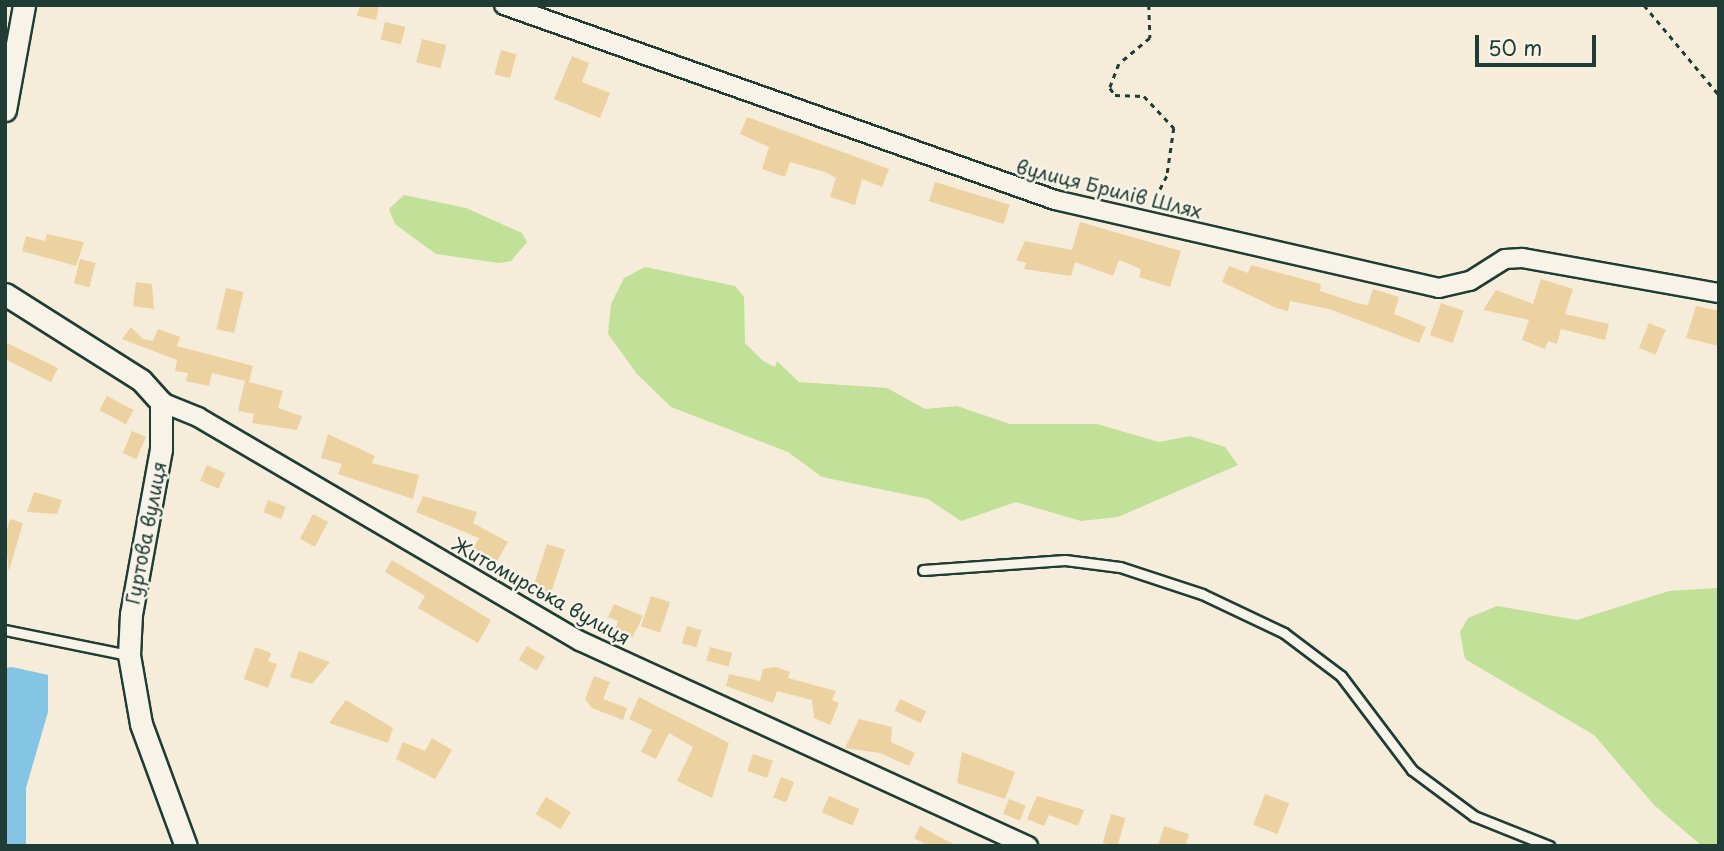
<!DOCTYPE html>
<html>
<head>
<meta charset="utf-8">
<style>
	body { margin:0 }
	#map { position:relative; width:1724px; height:851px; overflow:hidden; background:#f5ecda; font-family:"Playpen Sans",sans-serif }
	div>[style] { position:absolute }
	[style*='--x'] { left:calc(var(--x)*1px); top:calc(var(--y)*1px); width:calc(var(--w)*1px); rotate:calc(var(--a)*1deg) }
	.green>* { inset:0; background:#c1e098 }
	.water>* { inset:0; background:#84c5e4 }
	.building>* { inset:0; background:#ecd2a1; transform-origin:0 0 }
	.path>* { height:2.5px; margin-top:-1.25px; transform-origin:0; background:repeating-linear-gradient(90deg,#1f3d34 0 5px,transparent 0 10px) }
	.roads { filter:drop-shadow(2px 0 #1f3d34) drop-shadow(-2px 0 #1f3d34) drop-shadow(0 2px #1f3d34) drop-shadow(0 -2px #1f3d34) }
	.service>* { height:9px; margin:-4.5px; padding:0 4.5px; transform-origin:4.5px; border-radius:4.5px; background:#f7f3e8 }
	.minor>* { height:18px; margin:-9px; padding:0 9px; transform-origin:9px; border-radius:9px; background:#f7f3e8 }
	.tertiary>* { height:21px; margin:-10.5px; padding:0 10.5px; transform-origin:10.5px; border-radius:10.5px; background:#f7f3e8 }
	span { translate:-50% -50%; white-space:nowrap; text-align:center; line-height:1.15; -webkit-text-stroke:5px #f7f3e8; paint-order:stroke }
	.street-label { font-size:19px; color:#1f3d34 }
	.frame { position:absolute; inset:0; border:7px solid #1f3d34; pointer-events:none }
	.scale { position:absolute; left:1475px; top:35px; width:121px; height:32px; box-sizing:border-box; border:4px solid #1f3d34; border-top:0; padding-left:9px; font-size:21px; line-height:24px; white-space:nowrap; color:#1f3d34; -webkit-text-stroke:5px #f7f3e8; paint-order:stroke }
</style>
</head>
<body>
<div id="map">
	<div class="green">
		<i style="clip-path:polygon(404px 195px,466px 208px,522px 233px,527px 242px,511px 261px,499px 263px,436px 254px,395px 224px,389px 209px)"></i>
		<i style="clip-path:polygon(645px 267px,735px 286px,744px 297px,745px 343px,763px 361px,775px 367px,777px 361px,799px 382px,887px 388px,925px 409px,957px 406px,1010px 424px,1097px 424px,1159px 442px,1190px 436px,1225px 447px,1238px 465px,1118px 517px,1081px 521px,1016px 502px,961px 521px,928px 499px,822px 477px,788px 452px,671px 407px,637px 374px,608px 334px,611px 304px,624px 278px)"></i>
		<i style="clip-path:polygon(1719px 588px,1719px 846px,1702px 846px,1654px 805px,1594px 735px,1465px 659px,1460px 632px,1468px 618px,1497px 606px,1577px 620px,1669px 591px)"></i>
	</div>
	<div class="water">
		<i style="clip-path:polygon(12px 667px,48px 675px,48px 712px,26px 788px,26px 846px,5px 846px,5px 668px)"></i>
	</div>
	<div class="building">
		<i style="clip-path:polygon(360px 5px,379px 5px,376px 20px,357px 16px)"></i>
		<i style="left:385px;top:22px;width:21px;height:18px;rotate:14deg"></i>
		<i style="left:422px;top:39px;width:25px;height:24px;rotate:14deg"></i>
		<i style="left:501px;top:50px;width:16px;height:25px;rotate:15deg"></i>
		<i style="clip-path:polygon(572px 56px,589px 63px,582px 82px,610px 93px,600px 118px,554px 99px)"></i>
		<i style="clip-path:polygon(747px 117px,889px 169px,882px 187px,862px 179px,855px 205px,830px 197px,836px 178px,825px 172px,790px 162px,785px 177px,762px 169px,769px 147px,740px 134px)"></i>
		<i style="left:935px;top:182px;width:78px;height:20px;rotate:17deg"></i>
		<i style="clip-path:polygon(1080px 222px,1181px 251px,1170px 287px,1139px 277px,1141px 269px,1119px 260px,1113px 276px,1075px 262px,1071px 276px,1024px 269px,1026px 263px,1016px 260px,1025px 241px,1072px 250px)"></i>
		<i style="clip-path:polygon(47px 234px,84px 242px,76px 266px,22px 251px,26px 236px,45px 241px)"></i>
		<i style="left:80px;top:259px;width:16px;height:25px;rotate:14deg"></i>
		<i style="clip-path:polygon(1251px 265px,1321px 284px,1320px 291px,1360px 304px,1368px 305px,1373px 289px,1399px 297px,1394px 314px,1426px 327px,1419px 343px,1329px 309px,1290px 301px,1288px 311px,1276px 308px,1222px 282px,1229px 266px,1248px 273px)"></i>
		<i style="clip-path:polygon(1541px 279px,1573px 289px,1565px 314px,1609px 324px,1605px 340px,1561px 329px,1557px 344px,1548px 341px,1545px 349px,1522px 340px,1529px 320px,1483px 310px,1496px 290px,1533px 304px)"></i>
		<i style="clip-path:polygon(136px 282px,152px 284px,154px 309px,133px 306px)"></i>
		<i style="left:226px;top:288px;width:18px;height:42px;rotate:13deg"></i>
		<i style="left:1441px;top:303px;width:24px;height:34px;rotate:19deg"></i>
		<i style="clip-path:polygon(1696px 306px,1719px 311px,1719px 346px,1686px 338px)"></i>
		<i style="left:1649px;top:323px;width:18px;height:27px;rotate:22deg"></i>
		<i style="clip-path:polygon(131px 327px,143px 339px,153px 341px,158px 329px,180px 337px,177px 346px,253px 366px,249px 382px,283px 391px,278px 408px,302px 416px,297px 430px,252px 423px,254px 414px,238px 411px,245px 381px,212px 373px,209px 386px,186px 381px,188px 373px,175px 371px,177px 360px,122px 339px)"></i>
		<i style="clip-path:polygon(5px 342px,58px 368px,51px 382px,5px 359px)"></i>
		<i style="left:107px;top:396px;width:30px;height:16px;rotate:28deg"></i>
		<i style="left:132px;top:431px;width:15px;height:24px;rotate:23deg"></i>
		<i style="clip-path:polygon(328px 434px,375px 456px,372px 463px,419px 475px,413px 499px,338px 474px,342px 464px,321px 458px)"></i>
		<i style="left:207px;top:465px;width:20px;height:17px;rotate:24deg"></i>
		<i style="clip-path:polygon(34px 492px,62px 500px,57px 514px,27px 512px)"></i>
		<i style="clip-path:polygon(423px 496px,477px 512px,473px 523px,508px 542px,496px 563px,472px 550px,479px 538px,416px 512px)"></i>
		<i style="left:268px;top:500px;width:19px;height:13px;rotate:21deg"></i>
		<i style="left:313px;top:514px;width:17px;height:28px;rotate:28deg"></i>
		<i style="clip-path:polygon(10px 519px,23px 523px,9px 571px,5px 536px)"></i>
		<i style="left:547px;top:544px;width:19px;height:50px;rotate:18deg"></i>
		<i style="clip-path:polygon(392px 560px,491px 620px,478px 643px,418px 608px,425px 596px,385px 572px)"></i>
		<i style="left:651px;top:596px;width:20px;height:32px;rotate:18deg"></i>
		<i style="clip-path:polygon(614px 604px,643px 616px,632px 638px,615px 630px,618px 621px,608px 617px)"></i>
		<i style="left:687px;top:626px;width:15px;height:18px;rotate:16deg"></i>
		<i style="left:527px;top:646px;width:21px;height:16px;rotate:31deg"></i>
		<i style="clip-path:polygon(255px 647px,271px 653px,268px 661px,277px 664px,268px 688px,244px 679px)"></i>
		<i style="left:710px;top:647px;width:23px;height:14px;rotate:15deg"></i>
		<i style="clip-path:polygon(299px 651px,330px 662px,312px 684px,290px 677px)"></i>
		<i style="clip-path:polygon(776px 667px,790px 672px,788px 678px,836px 691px,832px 700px,839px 703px,830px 725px,814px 718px,812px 700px,777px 691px,773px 703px,726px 686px,729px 674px,760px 681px,763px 669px)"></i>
		<i style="clip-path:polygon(594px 676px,610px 682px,603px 699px,627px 708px,623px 720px,592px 708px,585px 699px)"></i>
		<i style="clip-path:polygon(639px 697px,729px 743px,712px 798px,677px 781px,693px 747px,669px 733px,656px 759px,641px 752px,652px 730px,629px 719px)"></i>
		<i style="left:900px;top:699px;width:29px;height:13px;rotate:25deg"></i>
		<i style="clip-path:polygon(346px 700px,393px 728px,388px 743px,329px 723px)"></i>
		<i style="clip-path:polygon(859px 719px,892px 727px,891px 742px,915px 753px,909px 766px,880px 753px,845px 748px)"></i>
		<i style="clip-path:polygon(432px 738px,452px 750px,435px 779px,396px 759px,403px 742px,425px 751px)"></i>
		<i style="clip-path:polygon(962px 752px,1015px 772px,1005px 799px,957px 783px)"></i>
		<i style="left:753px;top:754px;width:21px;height:18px;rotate:19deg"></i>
		<i style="left:781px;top:777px;width:14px;height:22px;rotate:21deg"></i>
		<i style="left:1265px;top:794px;width:26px;height:33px;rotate:21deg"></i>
		<i style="left:829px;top:796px;width:33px;height:18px;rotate:23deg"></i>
		<i style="clip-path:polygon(1037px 796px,1084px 810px,1078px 826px,1049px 815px,1044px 826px,1027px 819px)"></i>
		<i style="left:546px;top:797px;width:29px;height:20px;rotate:31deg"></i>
		<i style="left:1009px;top:799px;width:18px;height:16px;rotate:22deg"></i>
		<i style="left:1111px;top:814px;width:15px;height:30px;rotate:16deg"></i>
		<i style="clip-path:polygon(920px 826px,938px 836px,958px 846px,929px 846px,914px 838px)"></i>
		<i style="clip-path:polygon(1164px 826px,1189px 834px,1185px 846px,1158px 846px)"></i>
	</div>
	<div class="path">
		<i style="--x:1149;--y:5;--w:33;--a:88"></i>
		<i style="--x:1150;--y:38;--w:40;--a:140"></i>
		<i style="--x:1119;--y:64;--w:26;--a:111"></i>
		<i style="--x:1110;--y:88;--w:9;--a:54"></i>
		<i style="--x:1115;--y:95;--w:29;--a:2"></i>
		<i style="--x:1144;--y:96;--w:44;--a:46.8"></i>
		<i style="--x:1174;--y:128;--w:49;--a:98.3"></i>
		<i style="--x:1167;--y:176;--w:34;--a:117"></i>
		<i style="--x:1644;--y:5;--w:117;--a:50.2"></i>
	</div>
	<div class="roads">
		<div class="service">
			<i style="--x:923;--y:570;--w:142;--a:-4"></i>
			<i style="--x:1065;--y:560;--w:55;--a:7.3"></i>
			<i style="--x:1120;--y:567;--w:86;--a:18.2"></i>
			<i style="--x:1202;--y:594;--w:91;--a:25.4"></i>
			<i style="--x:1284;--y:633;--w:71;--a:37"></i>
			<i style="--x:1341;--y:676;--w:118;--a:52.9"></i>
			<i style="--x:1412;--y:770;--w:77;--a:36.6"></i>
			<i style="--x:1474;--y:816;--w:81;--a:21.8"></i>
			<i style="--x:5;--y:630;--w:126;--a:11.5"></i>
		</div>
		<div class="minor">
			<i style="--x:504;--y:5;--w:584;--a:19.49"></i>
			<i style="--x:1055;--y:200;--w:394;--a:12.9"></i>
			<i style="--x:1439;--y:288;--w:32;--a:-13"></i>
			<i style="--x:1470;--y:281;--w:41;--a:-32.2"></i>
			<i style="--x:1505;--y:259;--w:17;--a:-3"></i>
			<i style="--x:1522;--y:258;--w:200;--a:10.1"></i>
			<i style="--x:161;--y:402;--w:40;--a:22"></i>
			<i style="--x:198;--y:417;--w:443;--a:30.4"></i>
			<i style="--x:580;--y:641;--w:493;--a:24.6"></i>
		</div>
		<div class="tertiary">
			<i style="--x:5;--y:110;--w:107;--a:-79.7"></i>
			<i style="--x:5;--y:294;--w:161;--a:32.3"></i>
			<i style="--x:141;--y:380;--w:30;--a:48"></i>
			<i style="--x:161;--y:402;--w:47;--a:90"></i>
			<i style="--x:161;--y:449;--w:168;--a:100.3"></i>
			<i style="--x:131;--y:614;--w:41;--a:92.8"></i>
			<i style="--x:129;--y:655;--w:70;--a:80.1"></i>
			<i style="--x:141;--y:724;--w:130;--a:69.8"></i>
		</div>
	</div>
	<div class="street-label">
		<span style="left:1109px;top:189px;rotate:14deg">вулиця Брилів Шлях</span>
		<span style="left:146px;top:533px;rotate:-79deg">Гуртова вулиця</span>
		<span style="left:541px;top:591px;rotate:29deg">Житомирська вулиця</span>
	</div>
	<div class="frame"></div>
	<div class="scale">50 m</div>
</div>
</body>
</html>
